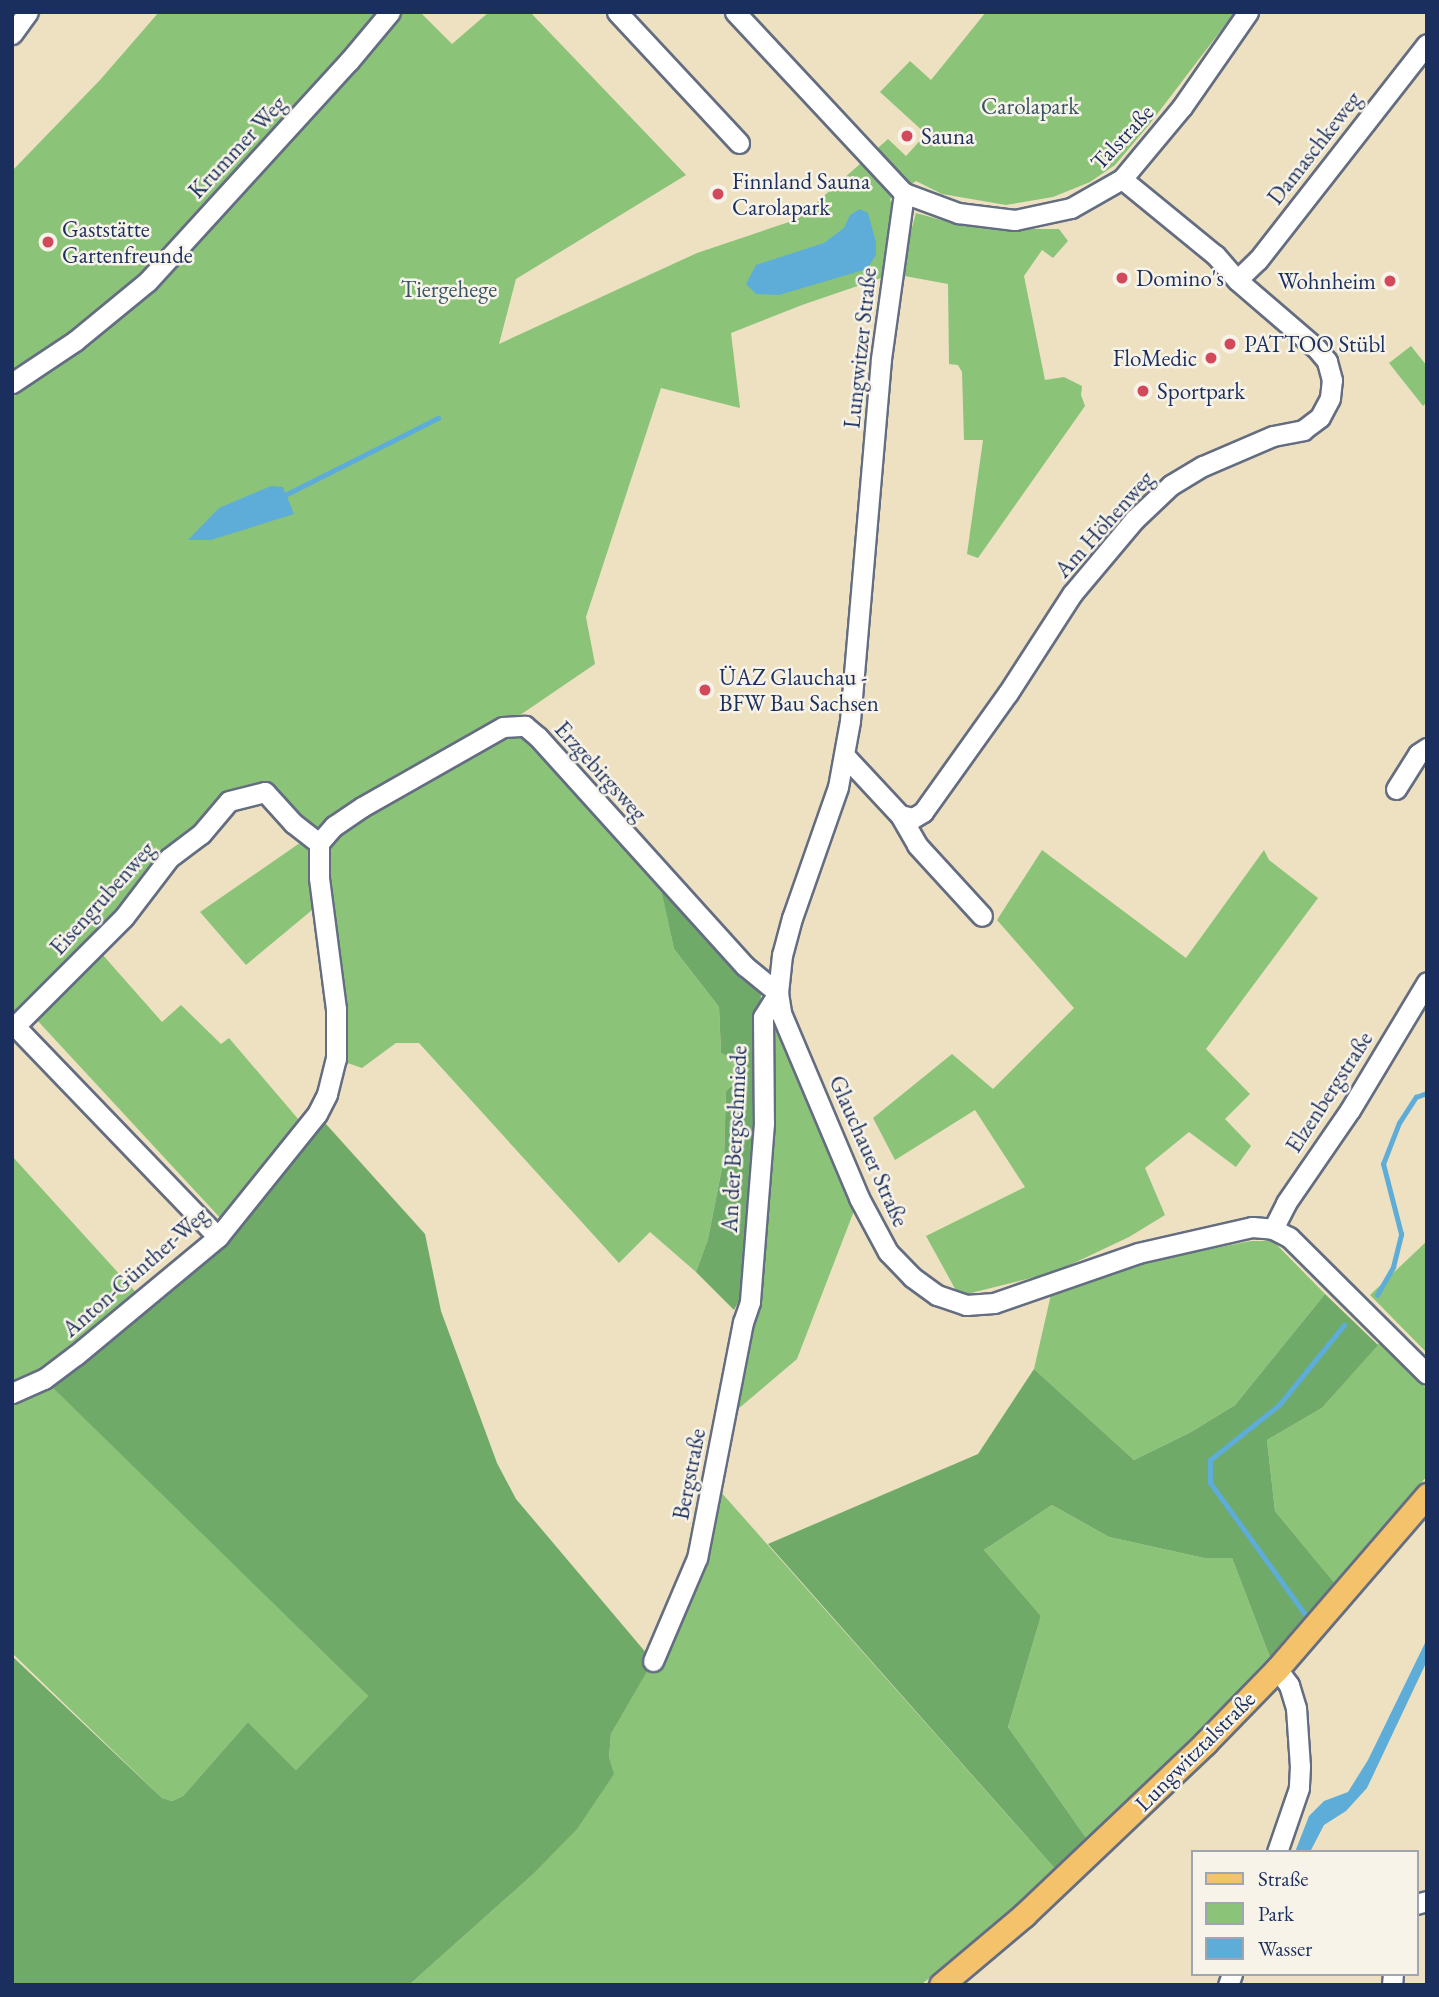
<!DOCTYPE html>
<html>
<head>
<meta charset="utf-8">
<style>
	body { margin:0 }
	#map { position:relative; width:1439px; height:1997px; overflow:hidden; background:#ede1c2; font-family:"EB Garamond",serif }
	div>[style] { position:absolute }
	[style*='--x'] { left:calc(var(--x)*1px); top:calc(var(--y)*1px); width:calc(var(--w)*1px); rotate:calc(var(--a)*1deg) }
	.green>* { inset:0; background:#8bc479 }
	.forest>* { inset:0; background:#70aa69 }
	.water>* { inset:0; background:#5eacd8 }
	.stream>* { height:4.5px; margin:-2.25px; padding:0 2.25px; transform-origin:2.25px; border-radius:2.25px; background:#5eacd8 }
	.roads { filter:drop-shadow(2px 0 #646d81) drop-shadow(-2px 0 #646d81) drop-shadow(0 2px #646d81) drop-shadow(0 -2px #646d81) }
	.minor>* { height:19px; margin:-9.5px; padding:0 9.5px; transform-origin:9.5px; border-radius:9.5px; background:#fff }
	.major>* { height:23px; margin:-11.5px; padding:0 11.5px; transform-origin:11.5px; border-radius:11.5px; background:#f3c26a }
	.dots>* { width:19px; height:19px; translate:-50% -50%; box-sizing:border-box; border:4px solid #f7f3e8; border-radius:50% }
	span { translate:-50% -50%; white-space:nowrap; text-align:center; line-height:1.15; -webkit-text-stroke:5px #f7f3e8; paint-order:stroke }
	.park-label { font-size:23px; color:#375465 }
	.poi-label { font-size:23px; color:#1b2f5e }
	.left { translate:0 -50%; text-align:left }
	.right { translate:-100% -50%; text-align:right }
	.street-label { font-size:23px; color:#1b2f5e }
	.frame { position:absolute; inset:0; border:14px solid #1b2f5e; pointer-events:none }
	.legend { position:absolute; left:1191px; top:1850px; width:228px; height:126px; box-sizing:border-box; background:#f7f3e8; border:2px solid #9fa5b1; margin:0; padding:9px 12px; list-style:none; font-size:21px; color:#1b2f5e }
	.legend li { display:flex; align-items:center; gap:14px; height:35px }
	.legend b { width:35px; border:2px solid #9fa5b1 }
</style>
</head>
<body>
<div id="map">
	<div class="green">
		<i style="clip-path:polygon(159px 12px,420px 12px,452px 44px,489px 12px,530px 12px,686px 175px,516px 279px,499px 344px,697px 253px,798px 219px,888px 139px,906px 156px,926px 134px,880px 92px,910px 61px,931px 80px,986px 12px,1235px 12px,1148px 126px,1115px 165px,1090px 182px,1053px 197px,1006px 205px,942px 194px,916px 181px,890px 199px,893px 209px,884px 277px,802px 305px,731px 333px,740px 408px,661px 388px,586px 617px,595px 664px,504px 726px,525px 726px,657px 868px,674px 949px,719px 1007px,721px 1053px,750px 1069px,726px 1091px,724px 1158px,708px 1239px,696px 1272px,650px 1232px,619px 1263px,419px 1043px,396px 1043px,362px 1068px,336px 1059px,323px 901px,246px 965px,200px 912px,307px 838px,265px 792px,229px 801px,12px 1020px,12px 171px,100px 80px)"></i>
		<i style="clip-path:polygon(916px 213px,960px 225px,995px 229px,1059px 229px,1068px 241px,1053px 258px,1042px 250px,1024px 276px,1045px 380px,1064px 377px,1082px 386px,1081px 395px,1085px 406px,978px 558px,967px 554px,983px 440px,964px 440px,962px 372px,958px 365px,949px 364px,948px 284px,899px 275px)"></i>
		<i style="clip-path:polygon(1411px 346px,1427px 366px,1427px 402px,1423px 406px,1389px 363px)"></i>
		<i style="clip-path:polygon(1042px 850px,1186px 958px,1264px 850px,1269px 860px,1318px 898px,1206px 1049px,1250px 1094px,1225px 1119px,1251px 1146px,1236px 1167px,1189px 1132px,1145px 1168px,1165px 1215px,1129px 1237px,1055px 1272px,959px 1296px,926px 1236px,1025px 1187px,975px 1110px,895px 1160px,873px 1118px,952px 1054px,993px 1089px,1074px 1008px,997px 920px)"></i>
		<i style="clip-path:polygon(102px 954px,162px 1022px,181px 1005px,221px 1044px,229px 1038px,299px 1120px,223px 1221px,36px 1019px)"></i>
		<i style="clip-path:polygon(778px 993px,859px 1198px,797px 1359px,724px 1421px,743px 1322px,763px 1017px)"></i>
		<i style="clip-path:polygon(12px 1156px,143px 1300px,45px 1379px,368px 1696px,296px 1770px,248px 1722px,183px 1796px,172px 1801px,162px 1798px,12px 1653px)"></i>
		<i style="clip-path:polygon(1251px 1241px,1273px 1241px,1325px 1294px,1235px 1405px,1191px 1432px,1134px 1460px,1034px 1369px,1052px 1290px,1128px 1265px)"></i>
		<i style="clip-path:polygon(1427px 1241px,1427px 1353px,1370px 1295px)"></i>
		<i style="clip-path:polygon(1380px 1342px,1427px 1389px,1427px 1476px,1337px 1586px,1275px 1511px,1267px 1440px,1322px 1408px)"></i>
		<i style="clip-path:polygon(712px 1482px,1057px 1871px,921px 1985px,409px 1985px,530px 1877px,609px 1758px,611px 1734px,653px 1660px)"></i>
		<i style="clip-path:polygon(1052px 1505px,1109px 1537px,1204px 1558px,1232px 1558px,1271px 1660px,1089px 1842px,1008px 1727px,1041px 1616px,984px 1550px)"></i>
	</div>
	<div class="forest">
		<i style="clip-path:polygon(661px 889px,761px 989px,759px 1123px,746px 1287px,734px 1310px,696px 1272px,708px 1239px,724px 1158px,726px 1091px,750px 1069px,721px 1053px,719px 1007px,674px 949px)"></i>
		<i style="clip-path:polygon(317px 1114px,425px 1234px,441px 1311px,497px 1463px,516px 1499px,653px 1661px,611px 1734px,609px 1758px,614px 1774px,577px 1829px,530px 1877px,409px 1985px,12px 1985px,12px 1656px,162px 1798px,172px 1801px,183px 1796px,248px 1722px,296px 1770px,368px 1696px,44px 1379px,218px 1237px)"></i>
		<i style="clip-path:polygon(1325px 1294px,1378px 1345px,1322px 1408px,1267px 1440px,1275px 1511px,1337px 1586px,1271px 1660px,1232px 1558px,1204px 1558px,1109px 1537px,1052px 1505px,984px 1550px,1041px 1616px,1008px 1727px,1089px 1842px,1057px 1871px,768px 1544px,978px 1454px,1034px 1369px,1134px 1460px,1191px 1432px,1235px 1405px)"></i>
	</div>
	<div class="water">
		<i style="clip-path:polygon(860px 209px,868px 213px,876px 242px,876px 255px,867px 269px,779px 295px,756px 294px,746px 284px,756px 265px,824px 243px,844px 228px,850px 215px)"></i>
		<i style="clip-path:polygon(271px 486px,283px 487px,294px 514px,211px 540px,188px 540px,219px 508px)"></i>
		<i style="clip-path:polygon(1427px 1639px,1427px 1661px,1367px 1788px,1346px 1811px,1324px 1825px,1310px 1852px,1295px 1852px,1309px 1816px,1324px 1801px,1348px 1792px,1368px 1760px)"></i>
	</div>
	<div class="stream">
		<i style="--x:287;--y:494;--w:169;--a:-26.7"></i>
		<i style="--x:1377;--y:1295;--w:32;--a:-60"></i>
		<i style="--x:1393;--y:1267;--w:34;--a:-76"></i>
		<i style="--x:1401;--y:1234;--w:72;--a:-104.4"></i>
		<i style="--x:1383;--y:1164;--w:44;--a:-68.7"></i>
		<i style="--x:1399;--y:1123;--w:31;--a:-57"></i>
		<i style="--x:1416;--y:1097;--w:12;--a:-20"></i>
		<i style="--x:1306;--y:1616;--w:164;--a:-125.8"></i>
		<i style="--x:1210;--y:1483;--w:23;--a:-90"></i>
		<i style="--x:1210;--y:1460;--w:88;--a:-38.6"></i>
		<i style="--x:1279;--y:1405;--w:103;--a:-50.9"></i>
	</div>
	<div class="roads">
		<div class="minor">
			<i style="--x:617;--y:12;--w:179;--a:47"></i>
			<i style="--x:735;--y:12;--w:248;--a:47"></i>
			<i style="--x:904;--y:193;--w:58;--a:20.3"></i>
			<i style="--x:958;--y:213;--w:57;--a:7"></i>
			<i style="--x:1015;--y:220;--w:57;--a:-12.1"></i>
			<i style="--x:1071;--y:208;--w:59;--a:-29.6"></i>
			<i style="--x:1122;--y:179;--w:94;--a:-50.2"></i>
			<i style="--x:1182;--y:107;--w:116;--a:-55.2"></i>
			<i style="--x:12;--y:34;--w:27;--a:-54"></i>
			<i style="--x:904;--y:193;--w:168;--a:97.9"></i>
			<i style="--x:881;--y:359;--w:363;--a:94.9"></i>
			<i style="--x:850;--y:721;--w:67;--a:100.3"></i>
			<i style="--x:838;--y:787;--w:139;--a:109.3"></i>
			<i style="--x:792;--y:918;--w:38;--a:105"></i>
			<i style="--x:782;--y:955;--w:38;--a:96"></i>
			<i style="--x:778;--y:993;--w:20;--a:81"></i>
			<i style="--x:781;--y:1013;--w:201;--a:67.1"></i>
			<i style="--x:859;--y:1198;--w:61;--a:61.8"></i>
			<i style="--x:888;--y:1252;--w:35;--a:46"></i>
			<i style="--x:912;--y:1277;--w:31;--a:36"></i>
			<i style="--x:937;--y:1295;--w:31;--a:19"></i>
			<i style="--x:966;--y:1305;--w:28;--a:-4"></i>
			<i style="--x:994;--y:1303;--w:152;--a:-19.1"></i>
			<i style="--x:1138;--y:1253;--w:117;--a:-12.8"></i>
			<i style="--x:1252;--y:1227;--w:21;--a:5"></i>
			<i style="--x:1273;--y:1229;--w:18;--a:27"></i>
			<i style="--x:1289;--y:1237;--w:194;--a:44.8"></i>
			<i style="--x:1237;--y:280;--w:29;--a:-44"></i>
			<i style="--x:1258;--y:260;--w:274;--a:-52"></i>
			<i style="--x:12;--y:383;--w:76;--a:-33.7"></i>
			<i style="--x:75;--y:341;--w:94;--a:-39.4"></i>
			<i style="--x:148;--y:281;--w:298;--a:-47.6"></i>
			<i style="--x:349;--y:61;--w:64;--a:-50.1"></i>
			<i style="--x:844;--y:755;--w:82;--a:47"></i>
			<i style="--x:900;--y:815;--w:34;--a:60"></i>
			<i style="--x:917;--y:845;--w:96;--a:47.5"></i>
			<i style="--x:1396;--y:789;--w:41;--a:-57.8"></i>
			<i style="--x:1418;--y:754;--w:11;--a:-34"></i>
			<i style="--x:900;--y:815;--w:13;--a:13"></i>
			<i style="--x:913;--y:818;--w:12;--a:-31"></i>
			<i style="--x:923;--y:812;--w:146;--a:-54.5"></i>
			<i style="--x:1008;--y:693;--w:118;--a:-57.1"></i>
			<i style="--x:1072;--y:594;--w:98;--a:-50"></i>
			<i style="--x:1135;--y:519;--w:50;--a:-43.4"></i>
			<i style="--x:1171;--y:485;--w:37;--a:-31"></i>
			<i style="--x:1203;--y:466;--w:76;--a:-23.2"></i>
			<i style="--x:1273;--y:436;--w:31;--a:-11"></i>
			<i style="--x:1303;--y:430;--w:21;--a:-37"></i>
			<i style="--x:1320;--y:417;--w:21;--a:-62"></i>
			<i style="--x:1330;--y:398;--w:18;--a:-84"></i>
			<i style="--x:1332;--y:380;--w:20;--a:-105"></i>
			<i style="--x:1327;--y:361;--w:17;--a:-130"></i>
			<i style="--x:1316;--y:348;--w:104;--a:-139.3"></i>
			<i style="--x:1237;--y:280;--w:33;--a:-131"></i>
			<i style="--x:1215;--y:255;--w:120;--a:-140.7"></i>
			<i style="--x:319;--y:843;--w:23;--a:-49"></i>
			<i style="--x:334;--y:826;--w:34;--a:-34"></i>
			<i style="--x:362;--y:807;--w:162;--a:-29.6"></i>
			<i style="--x:503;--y:727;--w:22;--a:-3"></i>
			<i style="--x:525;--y:726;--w:17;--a:40"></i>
			<i style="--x:538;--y:737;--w:309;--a:47.9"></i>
			<i style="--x:745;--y:966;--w:43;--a:39.3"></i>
			<i style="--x:778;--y:993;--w:28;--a:122"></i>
			<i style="--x:763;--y:1017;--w:106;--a:89.5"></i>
			<i style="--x:764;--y:1123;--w:180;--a:94.5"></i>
			<i style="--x:750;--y:1302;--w:21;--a:109"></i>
			<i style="--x:743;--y:1322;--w:240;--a:101"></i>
			<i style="--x:697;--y:1558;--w:112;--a:113.1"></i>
			<i style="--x:12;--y:1023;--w:297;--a:46.1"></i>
			<i style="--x:12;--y:1029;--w:158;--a:-45"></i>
			<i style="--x:124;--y:917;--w:74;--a:-52.7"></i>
			<i style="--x:169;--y:858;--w:40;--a:-37"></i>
			<i style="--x:201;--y:834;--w:43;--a:-49.7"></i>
			<i style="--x:229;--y:801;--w:37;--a:-14"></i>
			<i style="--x:265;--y:792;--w:42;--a:47.9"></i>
			<i style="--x:293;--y:823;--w:33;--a:38"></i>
			<i style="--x:1273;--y:1229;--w:29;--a:-63"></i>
			<i style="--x:1286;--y:1203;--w:113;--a:-55.5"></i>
			<i style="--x:1350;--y:1110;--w:149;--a:-59"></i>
			<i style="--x:12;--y:1393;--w:35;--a:-24"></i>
			<i style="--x:44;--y:1379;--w:40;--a:-37"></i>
			<i style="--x:76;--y:1355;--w:185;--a:-39.7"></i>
			<i style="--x:218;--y:1237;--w:158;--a:-51.2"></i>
			<i style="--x:317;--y:1114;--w:22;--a:-63"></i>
			<i style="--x:327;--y:1094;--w:36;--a:-76"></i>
			<i style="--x:336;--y:1059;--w:50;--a:-90"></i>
			<i style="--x:336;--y:1009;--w:132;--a:-97.4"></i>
			<i style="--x:319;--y:878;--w:35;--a:-90"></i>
			<i style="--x:1277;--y:1669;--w:20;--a:53"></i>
			<i style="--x:1289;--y:1685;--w:24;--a:73"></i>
			<i style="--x:1296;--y:1708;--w:58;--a:86.1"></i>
			<i style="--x:1300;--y:1766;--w:22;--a:93"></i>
			<i style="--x:1299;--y:1788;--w:68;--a:109"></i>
			<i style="--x:1416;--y:1904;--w:11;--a:-15"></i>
			<i style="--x:1228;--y:1985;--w:12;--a:-70"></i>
			<i style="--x:1392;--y:1985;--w:11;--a:-85"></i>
		</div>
		<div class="major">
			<i style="--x:941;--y:1985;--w:109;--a:-40.1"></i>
			<i style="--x:1024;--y:1915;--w:250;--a:-43.5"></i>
			<i style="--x:1205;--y:1743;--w:103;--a:-45.8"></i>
			<i style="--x:1277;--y:1669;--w:230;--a:-49.2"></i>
		</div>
	</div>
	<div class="dots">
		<i style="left:907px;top:136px;background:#d1495b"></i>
		<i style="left:718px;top:194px;background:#d1495b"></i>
		<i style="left:48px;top:242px;background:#d1495b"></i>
		<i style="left:1122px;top:278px;background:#d1495b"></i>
		<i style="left:1390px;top:281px;background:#d1495b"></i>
		<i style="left:1230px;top:344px;background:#d1495b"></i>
		<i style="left:1211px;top:358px;background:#d1495b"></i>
		<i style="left:1143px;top:391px;background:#d1495b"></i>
		<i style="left:705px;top:690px;background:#d1495b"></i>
	</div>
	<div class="park-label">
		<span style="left:1030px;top:106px">Carolapark</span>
		<span style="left:449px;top:289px">Tiergehege</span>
	</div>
	<div class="poi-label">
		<span class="left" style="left:921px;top:136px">Sauna</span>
		<span class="left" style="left:732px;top:194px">Finnland Sauna<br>Carolapark</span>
		<span class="left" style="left:62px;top:242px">Gaststätte<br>Gartenfreunde</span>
		<span class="left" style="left:1136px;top:278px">Domino's</span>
		<span class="right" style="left:1376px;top:281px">Wohnheim</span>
		<span class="left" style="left:1244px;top:344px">PATTOO Stübl</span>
		<span class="right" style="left:1197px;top:358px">FloMedic</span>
		<span class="left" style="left:1157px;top:391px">Sportpark</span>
		<span class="left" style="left:719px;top:690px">ÜAZ Glauchau -<br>BFW Bau Sachsen</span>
	</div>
	<div class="street-label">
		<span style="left:1122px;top:137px;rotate:-47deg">Talstraße</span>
		<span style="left:237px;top:147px;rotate:-47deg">Krummer Weg</span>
		<span style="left:1314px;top:148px;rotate:-52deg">Damaschkeweg</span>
		<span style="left:860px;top:348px;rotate:-84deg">Lungwitzer Straße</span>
		<span style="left:1104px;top:524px;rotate:-48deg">Am Höhenweg</span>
		<span style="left:601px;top:771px;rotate:48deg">Erzgebirgsweg</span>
		<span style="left:102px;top:898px;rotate:-48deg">Eisengrubenweg</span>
		<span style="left:1329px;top:1092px;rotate:-57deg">Elzenbergstraße</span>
		<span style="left:734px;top:1139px;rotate:-87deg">An der Bergschmiede</span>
		<span style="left:869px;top:1151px;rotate:66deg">Glauchauer Straße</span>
		<span style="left:135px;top:1272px;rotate:-41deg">Anton-Günther-Weg</span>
		<span style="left:689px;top:1474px;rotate:-79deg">Bergstraße</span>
		<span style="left:1195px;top:1751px;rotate:-45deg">Lungwitztalstraße</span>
	</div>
	<div class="frame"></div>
	<ul class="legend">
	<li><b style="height:9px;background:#f3c26a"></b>Straße</li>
	<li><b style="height:19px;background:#8bc479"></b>Park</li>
	<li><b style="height:19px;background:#5eacd8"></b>Wasser</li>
	</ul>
</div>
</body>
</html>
